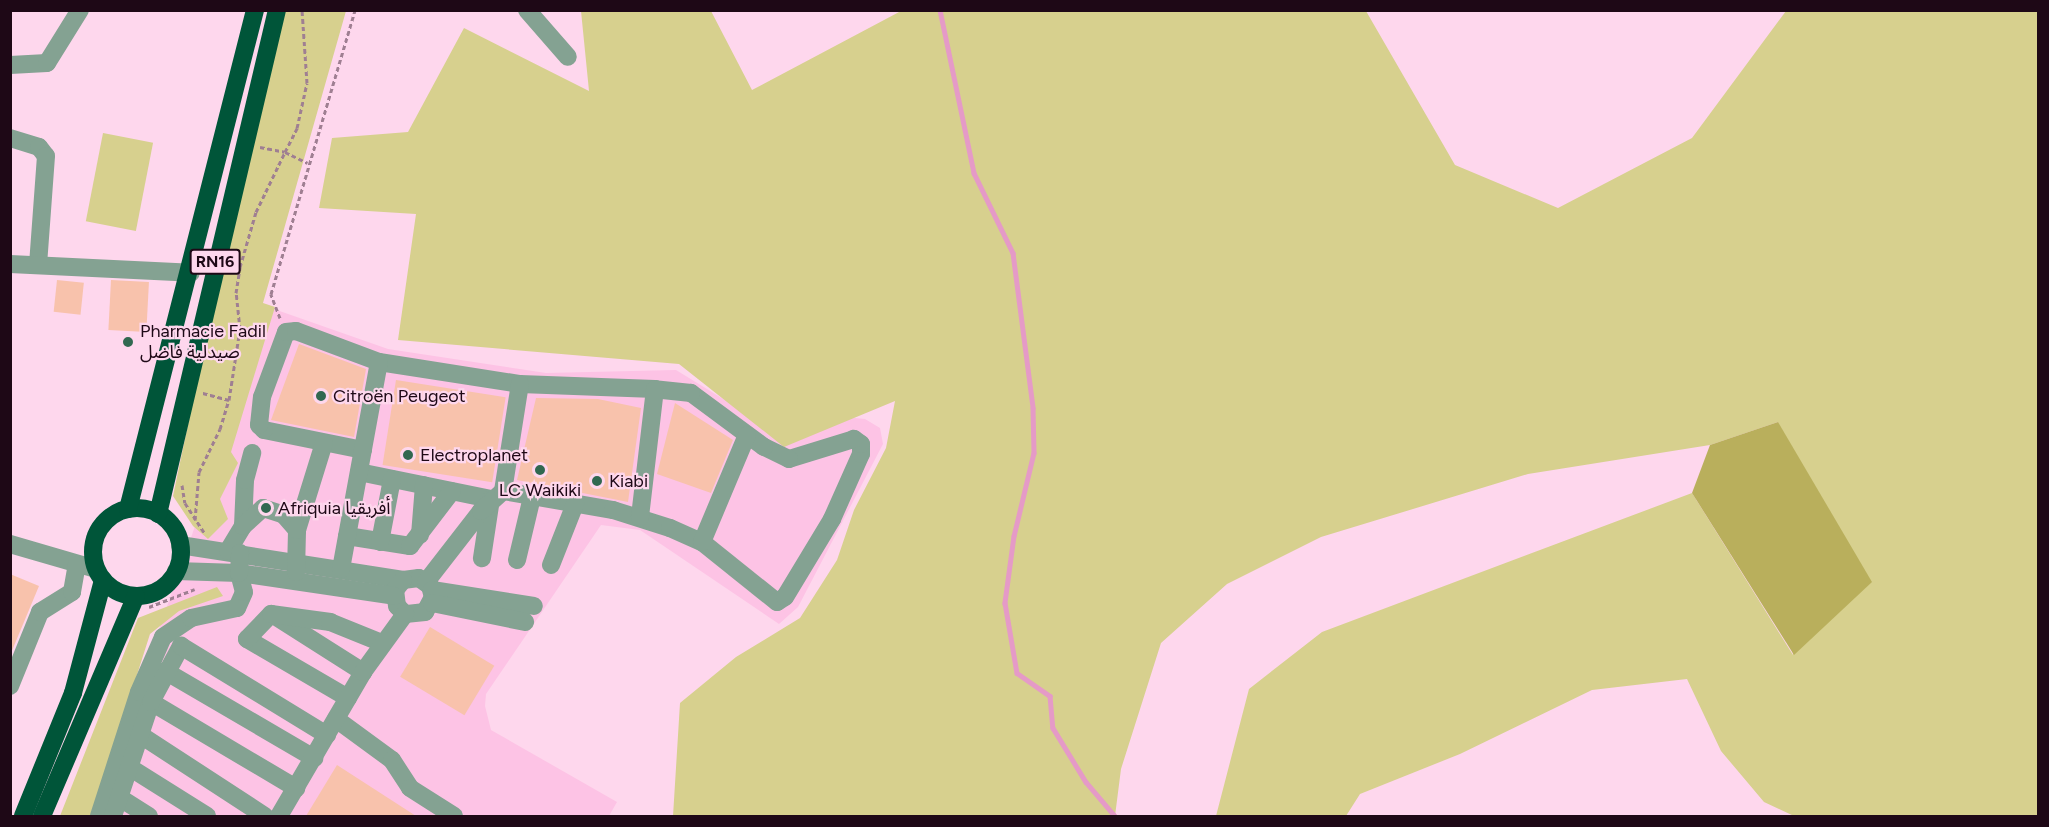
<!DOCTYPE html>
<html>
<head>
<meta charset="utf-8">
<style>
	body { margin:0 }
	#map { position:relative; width:2049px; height:827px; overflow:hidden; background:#fed7ed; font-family:Figtree,"Noto Sans Arabic",sans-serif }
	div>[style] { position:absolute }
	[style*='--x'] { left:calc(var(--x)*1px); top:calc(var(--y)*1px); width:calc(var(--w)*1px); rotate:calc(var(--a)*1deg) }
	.built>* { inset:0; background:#fdc3e5 }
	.green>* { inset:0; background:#d7d08e; transform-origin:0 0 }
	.forest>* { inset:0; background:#b9af5c }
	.stream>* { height:4.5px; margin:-2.25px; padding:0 2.25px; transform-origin:2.25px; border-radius:2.25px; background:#e59ac7 }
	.building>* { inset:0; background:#f8c2ac; transform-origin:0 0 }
	.path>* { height:3px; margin-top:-1.5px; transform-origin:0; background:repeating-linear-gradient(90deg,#9f7f92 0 4.5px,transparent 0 7.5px) }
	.minor>* { height:18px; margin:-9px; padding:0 9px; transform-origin:9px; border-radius:9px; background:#84a292 }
	.highway>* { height:18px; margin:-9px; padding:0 9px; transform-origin:9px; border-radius:9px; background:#005539 }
	.highway>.ring { margin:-9px; padding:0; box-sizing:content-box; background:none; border:18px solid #005539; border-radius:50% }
	.dots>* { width:16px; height:16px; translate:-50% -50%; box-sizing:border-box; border:3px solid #fed7ed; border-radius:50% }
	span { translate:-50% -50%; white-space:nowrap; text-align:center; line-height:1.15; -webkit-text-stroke:4.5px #fed7ed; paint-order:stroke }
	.shield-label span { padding:2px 4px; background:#fed7ed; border:2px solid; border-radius:4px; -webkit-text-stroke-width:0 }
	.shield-label { font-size:16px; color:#1e0816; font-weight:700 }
	.poi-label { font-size:18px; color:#1e0816 }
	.left { translate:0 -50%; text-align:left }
	.frame { position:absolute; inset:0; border:12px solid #1e0816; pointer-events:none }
</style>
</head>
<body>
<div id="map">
	<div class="built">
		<i style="clip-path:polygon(271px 308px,388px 349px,546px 373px,676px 370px,787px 438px,845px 417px,865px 419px,880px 428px,883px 444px,798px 607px,779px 624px,640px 530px,601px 525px,486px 694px,485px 706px,491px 730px,617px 802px,609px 816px,94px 816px)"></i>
	</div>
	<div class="green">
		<i style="clip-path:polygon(285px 11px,346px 11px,263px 303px,275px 307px,231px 452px,238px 463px,220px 499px,228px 519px,208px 539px,193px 526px,173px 496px,222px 262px)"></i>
		<i style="clip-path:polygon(581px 11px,711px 11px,752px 90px,901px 11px,1366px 11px,1455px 165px,1558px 208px,1692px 138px,1786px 11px,2038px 11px,2038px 816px,1794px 816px,1764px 802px,1721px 751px,1687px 679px,1592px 690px,1460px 754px,1360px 794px,1346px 816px,1216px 816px,1249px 689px,1322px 632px,1692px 493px,1793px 655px,1778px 422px,1710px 445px,1528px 474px,1321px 537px,1227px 584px,1161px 643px,1121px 769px,1115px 816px,673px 816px,680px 703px,736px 657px,800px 618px,837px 560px,854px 510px,886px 448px,895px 401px,784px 447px,679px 364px,398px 340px,416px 214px,319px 208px,332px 138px,408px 132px,464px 28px,589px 91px)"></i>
		<i style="left:103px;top:133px;width:51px;height:90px;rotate:11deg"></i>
		<i style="clip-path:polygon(217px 587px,223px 596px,179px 611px,150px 634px,92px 816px,60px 816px,138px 618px)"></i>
	</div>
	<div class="forest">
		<i style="clip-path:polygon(1778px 422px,1872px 582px,1794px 655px,1692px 493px,1710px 445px)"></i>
	</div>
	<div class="stream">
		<i style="--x:940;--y:10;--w:167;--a:78.2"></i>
		<i style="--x:974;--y:173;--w:89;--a:64"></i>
		<i style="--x:1013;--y:253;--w:156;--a:82.6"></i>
		<i style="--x:1033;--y:408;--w:45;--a:88.7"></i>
		<i style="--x:1034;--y:453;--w:85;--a:103.5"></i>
		<i style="--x:1014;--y:536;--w:68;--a:97.7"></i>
		<i style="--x:1005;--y:603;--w:71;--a:80.3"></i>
		<i style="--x:1017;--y:673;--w:40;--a:34.9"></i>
		<i style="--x:1050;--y:696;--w:32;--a:85"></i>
		<i style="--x:1053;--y:728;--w:63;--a:58.6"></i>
		<i style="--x:1086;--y:782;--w:45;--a:49.5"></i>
	</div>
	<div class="building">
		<i style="left:57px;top:280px;width:27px;height:32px;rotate:6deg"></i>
		<i style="left:111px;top:280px;width:38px;height:50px;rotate:3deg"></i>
		<i style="clip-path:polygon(299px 344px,366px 369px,354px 437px,271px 420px)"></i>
		<i style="left:396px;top:380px;width:111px;height:86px;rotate:9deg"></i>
		<i style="clip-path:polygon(536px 398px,598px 399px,641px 408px,628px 502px,517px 480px)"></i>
		<i style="clip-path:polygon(675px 403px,733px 440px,711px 493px,657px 474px)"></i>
		<i style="clip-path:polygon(10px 574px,39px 586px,11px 653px,10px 653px)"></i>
		<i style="left:430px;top:627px;width:75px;height:58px;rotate:31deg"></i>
		<i style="clip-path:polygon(337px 765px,416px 816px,306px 816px)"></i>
	</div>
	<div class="path">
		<i style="--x:260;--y:147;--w:25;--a:11"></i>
		<i style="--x:285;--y:152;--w:27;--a:-63"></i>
		<i style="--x:297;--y:128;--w:46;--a:-77.5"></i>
		<i style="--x:307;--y:83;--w:73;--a:-93.9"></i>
		<i style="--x:280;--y:318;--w:26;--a:-111"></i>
		<i style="--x:271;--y:294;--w:296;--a:-73.5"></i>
		<i style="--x:229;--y:400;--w:72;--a:-81.2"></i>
		<i style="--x:240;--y:329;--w:36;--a:-96"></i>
		<i style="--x:236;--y:293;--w:26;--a:-81"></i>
		<i style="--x:240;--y:267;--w:57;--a:-73.8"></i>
		<i style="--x:256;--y:212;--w:67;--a:-64.2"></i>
		<i style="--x:285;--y:152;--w:25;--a:26"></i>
		<i style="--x:182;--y:485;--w:18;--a:81"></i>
		<i style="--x:185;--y:503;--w:35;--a:57"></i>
		<i style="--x:195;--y:520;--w:48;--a:-85.2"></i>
		<i style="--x:199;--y:472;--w:48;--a:-64"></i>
		<i style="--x:220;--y:429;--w:30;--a:-73"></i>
		<i style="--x:229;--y:400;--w:28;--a:-165"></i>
		<i style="--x:149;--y:607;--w:49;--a:-21.4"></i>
	</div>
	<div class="minor">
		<i style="--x:527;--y:10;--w:62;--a:48.9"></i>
		<i style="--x:10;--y:65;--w:37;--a:-3"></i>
		<i style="--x:47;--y:63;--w:62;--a:-58.1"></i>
		<i style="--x:10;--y:138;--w:30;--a:17"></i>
		<i style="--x:39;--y:147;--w:11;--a:52"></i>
		<i style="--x:46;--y:156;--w:109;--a:94.2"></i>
		<i style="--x:10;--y:264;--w:181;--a:2.8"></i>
		<i style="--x:363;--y:450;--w:101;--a:-168.6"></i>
		<i style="--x:264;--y:430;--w:7;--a:-135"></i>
		<i style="--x:259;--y:425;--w:28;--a:-84"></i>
		<i style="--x:262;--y:397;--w:69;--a:-69.7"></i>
		<i style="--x:286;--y:332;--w:10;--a:-6"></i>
		<i style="--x:296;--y:331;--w:89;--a:20.5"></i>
		<i style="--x:379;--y:362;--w:143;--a:8.9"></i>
		<i style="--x:520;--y:384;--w:135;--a:2.1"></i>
		<i style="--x:359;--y:472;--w:135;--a:11.6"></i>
		<i style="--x:491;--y:499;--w:60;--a:98.7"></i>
		<i style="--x:503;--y:491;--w:112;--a:9.8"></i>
		<i style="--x:613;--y:510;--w:60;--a:17.5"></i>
		<i style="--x:670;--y:528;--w:35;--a:24"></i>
		<i style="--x:702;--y:542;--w:96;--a:38.7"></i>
		<i style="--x:777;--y:602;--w:9;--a:-32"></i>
		<i style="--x:785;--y:597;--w:91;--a:-58.9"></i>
		<i style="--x:832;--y:519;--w:71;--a:-66"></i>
		<i style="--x:861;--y:454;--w:10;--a:-90"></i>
		<i style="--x:861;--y:444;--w:9;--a:-144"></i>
		<i style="--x:854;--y:439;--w:68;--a:162.9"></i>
		<i style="--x:789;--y:459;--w:28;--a:-154"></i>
		<i style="--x:764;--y:447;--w:91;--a:-143.5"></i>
		<i style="--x:691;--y:393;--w:36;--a:-174"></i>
		<i style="--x:655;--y:389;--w:129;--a:96.7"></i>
		<i style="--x:243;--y:526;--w:46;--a:-87.5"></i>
		<i style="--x:245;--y:480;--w:28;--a:-75"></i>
		<i style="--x:420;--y:535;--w:50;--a:-85.4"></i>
		<i style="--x:347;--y:536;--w:64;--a:9"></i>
		<i style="--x:410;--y:546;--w:69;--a:-52.6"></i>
		<i style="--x:380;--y:542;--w:64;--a:-79.2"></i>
		<i style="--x:702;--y:542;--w:116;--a:-67.2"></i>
		<i style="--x:10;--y:544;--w:90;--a:16.2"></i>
		<i style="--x:180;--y:545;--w:226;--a:8.9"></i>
		<i style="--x:403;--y:580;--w:16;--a:-7"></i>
		<i style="--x:419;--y:578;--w:14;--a:36"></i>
		<i style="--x:430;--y:586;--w:11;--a:75"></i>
		<i style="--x:433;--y:597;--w:17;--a:118"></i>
		<i style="--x:425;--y:612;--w:20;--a:174"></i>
		<i style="--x:405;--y:614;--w:11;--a:-135"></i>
		<i style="--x:397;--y:606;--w:16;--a:-97"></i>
		<i style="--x:395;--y:590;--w:13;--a:-51"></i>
		<i style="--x:228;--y:551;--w:29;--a:-59"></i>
		<i style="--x:243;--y:526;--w:27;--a:-42"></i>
		<i style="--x:263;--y:508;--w:22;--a:18"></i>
		<i style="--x:284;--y:515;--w:20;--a:49"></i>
		<i style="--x:517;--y:560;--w:65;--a:-76.6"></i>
		<i style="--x:551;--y:565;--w:66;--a:-68.5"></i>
		<i style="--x:341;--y:569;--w:210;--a:-79.6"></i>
		<i style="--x:176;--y:571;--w:63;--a:1.8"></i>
		<i style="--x:239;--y:573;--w:157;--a:8.4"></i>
		<i style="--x:296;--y:572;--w:42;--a:-88.6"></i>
		<i style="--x:297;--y:530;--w:91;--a:-72.8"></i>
		<i style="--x:426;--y:582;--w:90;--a:-52.2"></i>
		<i style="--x:481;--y:511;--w:30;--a:-42"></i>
		<i style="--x:503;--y:491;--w:108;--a:-81"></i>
		<i style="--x:432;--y:590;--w:103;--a:8.9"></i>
		<i style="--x:432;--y:603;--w:95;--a:11.5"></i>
		<i style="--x:278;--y:618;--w:101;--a:32.4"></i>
		<i style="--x:165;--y:671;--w:173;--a:30.3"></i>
		<i style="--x:10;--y:686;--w:80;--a:-67.9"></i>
		<i style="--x:40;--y:612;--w:38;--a:-32"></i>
		<i style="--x:72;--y:592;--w:27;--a:-80"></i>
		<i style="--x:348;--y:698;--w:117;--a:-149.7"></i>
		<i style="--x:247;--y:639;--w:35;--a:-46"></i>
		<i style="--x:271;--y:614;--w:60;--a:7.7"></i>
		<i style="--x:330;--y:622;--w:56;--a:22"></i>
		<i style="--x:151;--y:702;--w:169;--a:30.7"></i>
		<i style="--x:336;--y:719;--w:69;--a:36.2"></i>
		<i style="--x:392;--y:760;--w:33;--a:57"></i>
		<i style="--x:410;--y:788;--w:52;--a:32.5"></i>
		<i style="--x:139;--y:734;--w:150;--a:33.1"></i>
		<i style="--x:129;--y:767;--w:92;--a:32.1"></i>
		<i style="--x:120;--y:798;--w:34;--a:32"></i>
		<i style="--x:99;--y:816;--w:130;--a:-72.1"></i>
		<i style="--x:139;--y:692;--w:60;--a:-66.4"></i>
		<i style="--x:163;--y:637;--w:34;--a:-34"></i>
		<i style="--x:191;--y:618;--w:47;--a:-12.3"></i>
		<i style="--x:237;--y:608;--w:17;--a:-66"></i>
		<i style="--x:244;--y:592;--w:20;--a:-105"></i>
		<i style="--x:239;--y:573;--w:20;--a:-87"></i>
		<i style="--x:113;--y:816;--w:120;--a:-71.6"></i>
		<i style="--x:151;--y:702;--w:64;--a:-61.8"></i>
		<i style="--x:181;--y:646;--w:171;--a:31.4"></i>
		<i style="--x:279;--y:816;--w:167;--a:-59.7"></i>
		<i style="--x:363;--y:672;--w:72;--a:-54.1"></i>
	</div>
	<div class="highway">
		<i class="ring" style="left:93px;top:508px;width:70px;height:70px"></i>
		<i style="--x:128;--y:509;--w:515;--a:-75.72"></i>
		<i style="--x:158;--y:514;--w:518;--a:-76.72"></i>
		<i style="--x:23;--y:816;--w:133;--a:-67.9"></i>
		<i style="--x:73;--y:693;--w:117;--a:-75.1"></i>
		<i style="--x:42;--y:816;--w:239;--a:-66.9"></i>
	</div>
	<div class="dots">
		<i style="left:128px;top:342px;background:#316850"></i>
		<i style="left:321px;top:396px;background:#316850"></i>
		<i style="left:408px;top:455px;background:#316850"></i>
		<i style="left:540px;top:470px;background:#316850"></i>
		<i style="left:597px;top:481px;background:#316850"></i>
		<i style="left:266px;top:508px;background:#316850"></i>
	</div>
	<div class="shield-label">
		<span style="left:215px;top:262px">RN16</span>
	</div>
	<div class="poi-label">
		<span class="left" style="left:140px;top:342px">Pharmacie Fadil<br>صيدلية فاضل</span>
		<span class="left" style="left:333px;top:396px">Citroën Peugeot</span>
		<span class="left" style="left:420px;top:455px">Electroplanet</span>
		<span class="left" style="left:609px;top:481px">Kiabi</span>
		<span style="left:540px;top:490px">LC Waikiki</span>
		<span class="left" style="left:278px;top:508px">Afriquia أفريقيا</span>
	</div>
	<div class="frame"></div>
</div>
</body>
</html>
